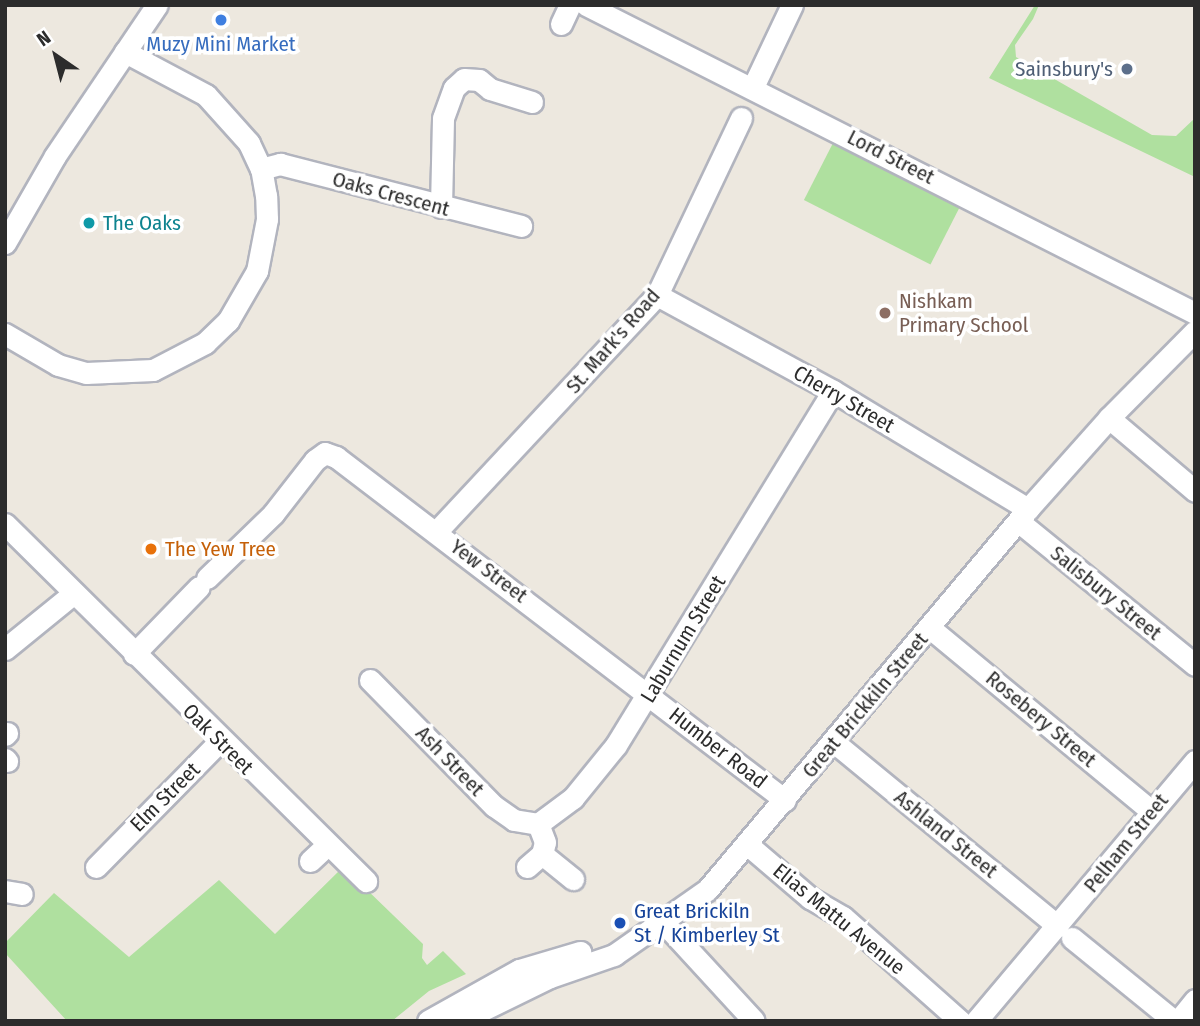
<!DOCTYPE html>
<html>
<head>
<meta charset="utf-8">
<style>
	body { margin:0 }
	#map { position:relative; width:1200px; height:1026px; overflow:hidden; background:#ede8df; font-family:"Fira Sans Condensed",sans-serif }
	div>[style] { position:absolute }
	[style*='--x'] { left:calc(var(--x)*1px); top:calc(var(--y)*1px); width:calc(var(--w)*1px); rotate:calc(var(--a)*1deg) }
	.green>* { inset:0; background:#afe09f; transform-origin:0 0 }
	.roads { filter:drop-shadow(2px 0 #b2b4be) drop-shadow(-2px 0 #b2b4be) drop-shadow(0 2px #b2b4be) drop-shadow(0 -2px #b2b4be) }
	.minor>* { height:21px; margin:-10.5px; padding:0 10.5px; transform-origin:10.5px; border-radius:10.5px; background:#fff }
	.dots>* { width:19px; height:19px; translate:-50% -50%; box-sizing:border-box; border:4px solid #fff; border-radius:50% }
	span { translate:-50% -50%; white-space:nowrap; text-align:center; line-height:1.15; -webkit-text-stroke:7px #fff; paint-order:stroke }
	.shop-label { font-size:21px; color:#366cbe }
	.service-label { font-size:21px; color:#4e5e75 }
	.right { translate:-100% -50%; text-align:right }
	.street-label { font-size:21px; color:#2c2c2c }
	.culture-label { font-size:21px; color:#0d838f }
	.left { translate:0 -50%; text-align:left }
	.education-label { font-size:21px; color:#785e54 }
	.food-label { font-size:21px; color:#c56008 }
	.transit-label { font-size:21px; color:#164399 }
	.frame { position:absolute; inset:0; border:7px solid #2c2c2c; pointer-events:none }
	.north { position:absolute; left:21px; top:21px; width:70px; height:70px; -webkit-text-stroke:5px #fff; paint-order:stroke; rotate:325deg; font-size:19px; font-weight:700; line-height:28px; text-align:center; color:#2c2c2c }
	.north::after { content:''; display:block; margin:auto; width:24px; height:32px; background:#2c2c2c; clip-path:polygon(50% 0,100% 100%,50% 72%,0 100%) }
</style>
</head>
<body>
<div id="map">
	<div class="green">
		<i style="clip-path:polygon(1035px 5px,1039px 5px,1033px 19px,1015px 45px,1016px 57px,1152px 135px,1176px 136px,1195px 118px,1195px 177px,989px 78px)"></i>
		<i style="left:833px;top:143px;width:142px;height:64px;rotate:27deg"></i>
		<i style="clip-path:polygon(339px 871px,358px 890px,363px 886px,423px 944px,422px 958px,427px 965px,443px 951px,466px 974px,429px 991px,392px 1021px,67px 1021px,5px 953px,5px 943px,54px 893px,129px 957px,219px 880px,275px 934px)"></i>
	</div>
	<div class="roads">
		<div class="minor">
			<i style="--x:586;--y:5;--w:682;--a:26.83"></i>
			<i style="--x:561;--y:24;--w:21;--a:-65"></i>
			<i style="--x:753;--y:87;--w:91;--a:-64.6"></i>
			<i style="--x:261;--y:169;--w:20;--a:-15"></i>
			<i style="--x:280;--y:164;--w:249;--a:14.4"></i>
			<i style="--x:441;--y:207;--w:89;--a:-88.7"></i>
			<i style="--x:443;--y:118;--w:32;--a:-70"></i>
			<i style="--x:454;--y:88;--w:13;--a:-42"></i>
			<i style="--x:464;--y:79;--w:15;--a:4"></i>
			<i style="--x:479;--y:80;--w:14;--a:39"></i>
			<i style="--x:490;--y:89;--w:44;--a:17.2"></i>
			<i style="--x:5;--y:243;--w:100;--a:-60.1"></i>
			<i style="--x:55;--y:156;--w:182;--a:-56"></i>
			<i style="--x:657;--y:295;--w:200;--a:28.6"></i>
			<i style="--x:833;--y:391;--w:228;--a:31.2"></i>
			<i style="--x:5;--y:334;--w:61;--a:30.3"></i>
			<i style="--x:58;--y:365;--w:29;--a:16"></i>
			<i style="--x:86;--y:373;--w:67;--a:-2.6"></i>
			<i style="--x:153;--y:370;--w:59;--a:-27.4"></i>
			<i style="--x:205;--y:343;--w:32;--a:-44"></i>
			<i style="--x:228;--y:321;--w:58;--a:-59.9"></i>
			<i style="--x:257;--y:271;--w:53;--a:-79.1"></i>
			<i style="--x:267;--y:219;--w:23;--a:-92"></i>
			<i style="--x:266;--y:196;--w:27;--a:-100"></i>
			<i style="--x:261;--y:169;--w:29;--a:-115"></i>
			<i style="--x:249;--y:143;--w:64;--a:-131.9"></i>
			<i style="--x:206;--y:95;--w:92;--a:-152"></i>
			<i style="--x:1109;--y:418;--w:113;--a:40.3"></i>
			<i style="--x:1018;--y:521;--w:228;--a:39.1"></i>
			<i style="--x:5;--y:524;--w:508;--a:44.68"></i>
			<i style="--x:437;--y:531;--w:323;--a:-47"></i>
			<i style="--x:657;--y:295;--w:196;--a:-64.6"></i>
			<i style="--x:207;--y:578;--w:92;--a:-44.1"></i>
			<i style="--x:273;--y:514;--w:68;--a:-52.1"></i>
			<i style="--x:315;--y:460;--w:12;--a:-35"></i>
			<i style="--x:325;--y:453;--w:12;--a:20"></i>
			<i style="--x:336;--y:457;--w:565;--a:37.38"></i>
			<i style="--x:930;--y:628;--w:287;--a:39.6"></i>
			<i style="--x:5;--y:649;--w:89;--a:-39.1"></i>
			<i style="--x:134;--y:654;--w:93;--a:-45.9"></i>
			<i style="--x:370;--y:680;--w:177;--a:45.5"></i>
			<i style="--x:494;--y:806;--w:24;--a:35"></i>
			<i style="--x:514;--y:820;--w:24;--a:9"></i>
			<i style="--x:5;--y:735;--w:3;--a:-45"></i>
			<i style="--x:835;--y:743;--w:288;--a:39.4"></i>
			<i style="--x:5;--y:759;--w:3;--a:45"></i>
			<i style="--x:748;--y:845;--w:82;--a:40.5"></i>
			<i style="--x:810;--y:898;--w:38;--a:30"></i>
			<i style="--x:843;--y:917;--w:157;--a:41.6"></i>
			<i style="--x:542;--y:854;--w:40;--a:39"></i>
			<i style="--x:310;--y:861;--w:22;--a:-43"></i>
			<i style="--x:96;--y:867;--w:177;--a:-45.5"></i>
			<i style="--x:527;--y:867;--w:20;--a:-41"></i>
			<i style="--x:542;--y:854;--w:12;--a:-76"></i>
			<i style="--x:545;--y:842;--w:19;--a:-111"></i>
			<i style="--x:538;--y:824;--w:44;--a:-36.6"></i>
			<i style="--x:573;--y:798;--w:68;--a:-50.9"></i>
			<i style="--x:616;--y:745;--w:415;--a:-58.5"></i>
			<i style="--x:5;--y:891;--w:17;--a:10"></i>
			<i style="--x:663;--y:922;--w:134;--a:47.4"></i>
			<i style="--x:1072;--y:938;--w:132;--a:39.1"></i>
			<i style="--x:428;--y:1021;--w:104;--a:-29.3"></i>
			<i style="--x:519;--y:970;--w:64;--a:-16.4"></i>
			<i style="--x:460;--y:1021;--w:100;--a:-26.1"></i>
			<i style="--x:550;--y:977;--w:68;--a:-19"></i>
			<i style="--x:614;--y:955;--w:113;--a:-35"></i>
			<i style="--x:707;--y:890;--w:498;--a:-49.9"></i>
			<i style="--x:1028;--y:509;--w:122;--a:-48.3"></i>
			<i style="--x:1109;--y:418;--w:122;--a:-45.3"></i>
			<i style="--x:976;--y:1021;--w:340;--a:-49.9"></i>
			<i style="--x:1178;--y:1021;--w:27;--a:-51"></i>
		</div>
	</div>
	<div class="dots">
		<i style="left:221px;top:20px;background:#3f7fe0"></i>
		<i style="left:1127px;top:69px;background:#5c6f8a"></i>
		<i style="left:89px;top:223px;background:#0f9aa8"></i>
		<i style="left:885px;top:313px;background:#8d6e63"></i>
		<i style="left:151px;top:549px;background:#e8710a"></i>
		<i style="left:620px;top:923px;background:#1a4fb4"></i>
	</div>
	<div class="shop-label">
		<span style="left:221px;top:44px">Muzy Mini Market</span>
	</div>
	<div class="service-label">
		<span class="right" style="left:1113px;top:69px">Sainsbury's</span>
	</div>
	<div class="street-label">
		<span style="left:891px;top:157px;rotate:27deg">Lord Street</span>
		<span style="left:391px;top:194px;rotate:15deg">Oaks Crescent</span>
		<span style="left:613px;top:341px;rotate:-49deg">St. Mark's Road</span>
		<span style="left:844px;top:399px;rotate:30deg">Cherry Street</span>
		<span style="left:489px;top:571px;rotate:37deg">Yew Street</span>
		<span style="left:1106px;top:593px;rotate:39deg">Salisbury Street</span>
		<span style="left:683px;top:639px;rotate:-59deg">Laburnum Street</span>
		<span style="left:865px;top:705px;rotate:-50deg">Great Brickkiln Street</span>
		<span style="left:1041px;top:719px;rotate:40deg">Rosebery Street</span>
		<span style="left:218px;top:739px;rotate:45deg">Oak Street</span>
		<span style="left:718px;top:748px;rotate:38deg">Humber Road</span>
		<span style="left:450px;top:761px;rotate:46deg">Ash Street</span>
		<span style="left:165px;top:797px;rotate:-45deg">Elm Street</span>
		<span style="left:946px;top:834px;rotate:39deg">Ashland Street</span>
		<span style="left:1126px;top:843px;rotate:-51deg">Pelham Street</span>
		<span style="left:839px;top:919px;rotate:39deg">Elias Mattu Avenue</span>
	</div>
	<div class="culture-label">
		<span class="left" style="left:103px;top:223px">The Oaks</span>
	</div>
	<div class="education-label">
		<span class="left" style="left:899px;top:313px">Nishkam<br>Primary School</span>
	</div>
	<div class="food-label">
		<span class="left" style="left:165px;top:549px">The Yew Tree</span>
	</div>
	<div class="transit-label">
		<span class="left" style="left:634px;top:923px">Great Brickiln<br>St / Kimberley St</span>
	</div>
	<div class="frame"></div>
	<div class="north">N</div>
</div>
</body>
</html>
